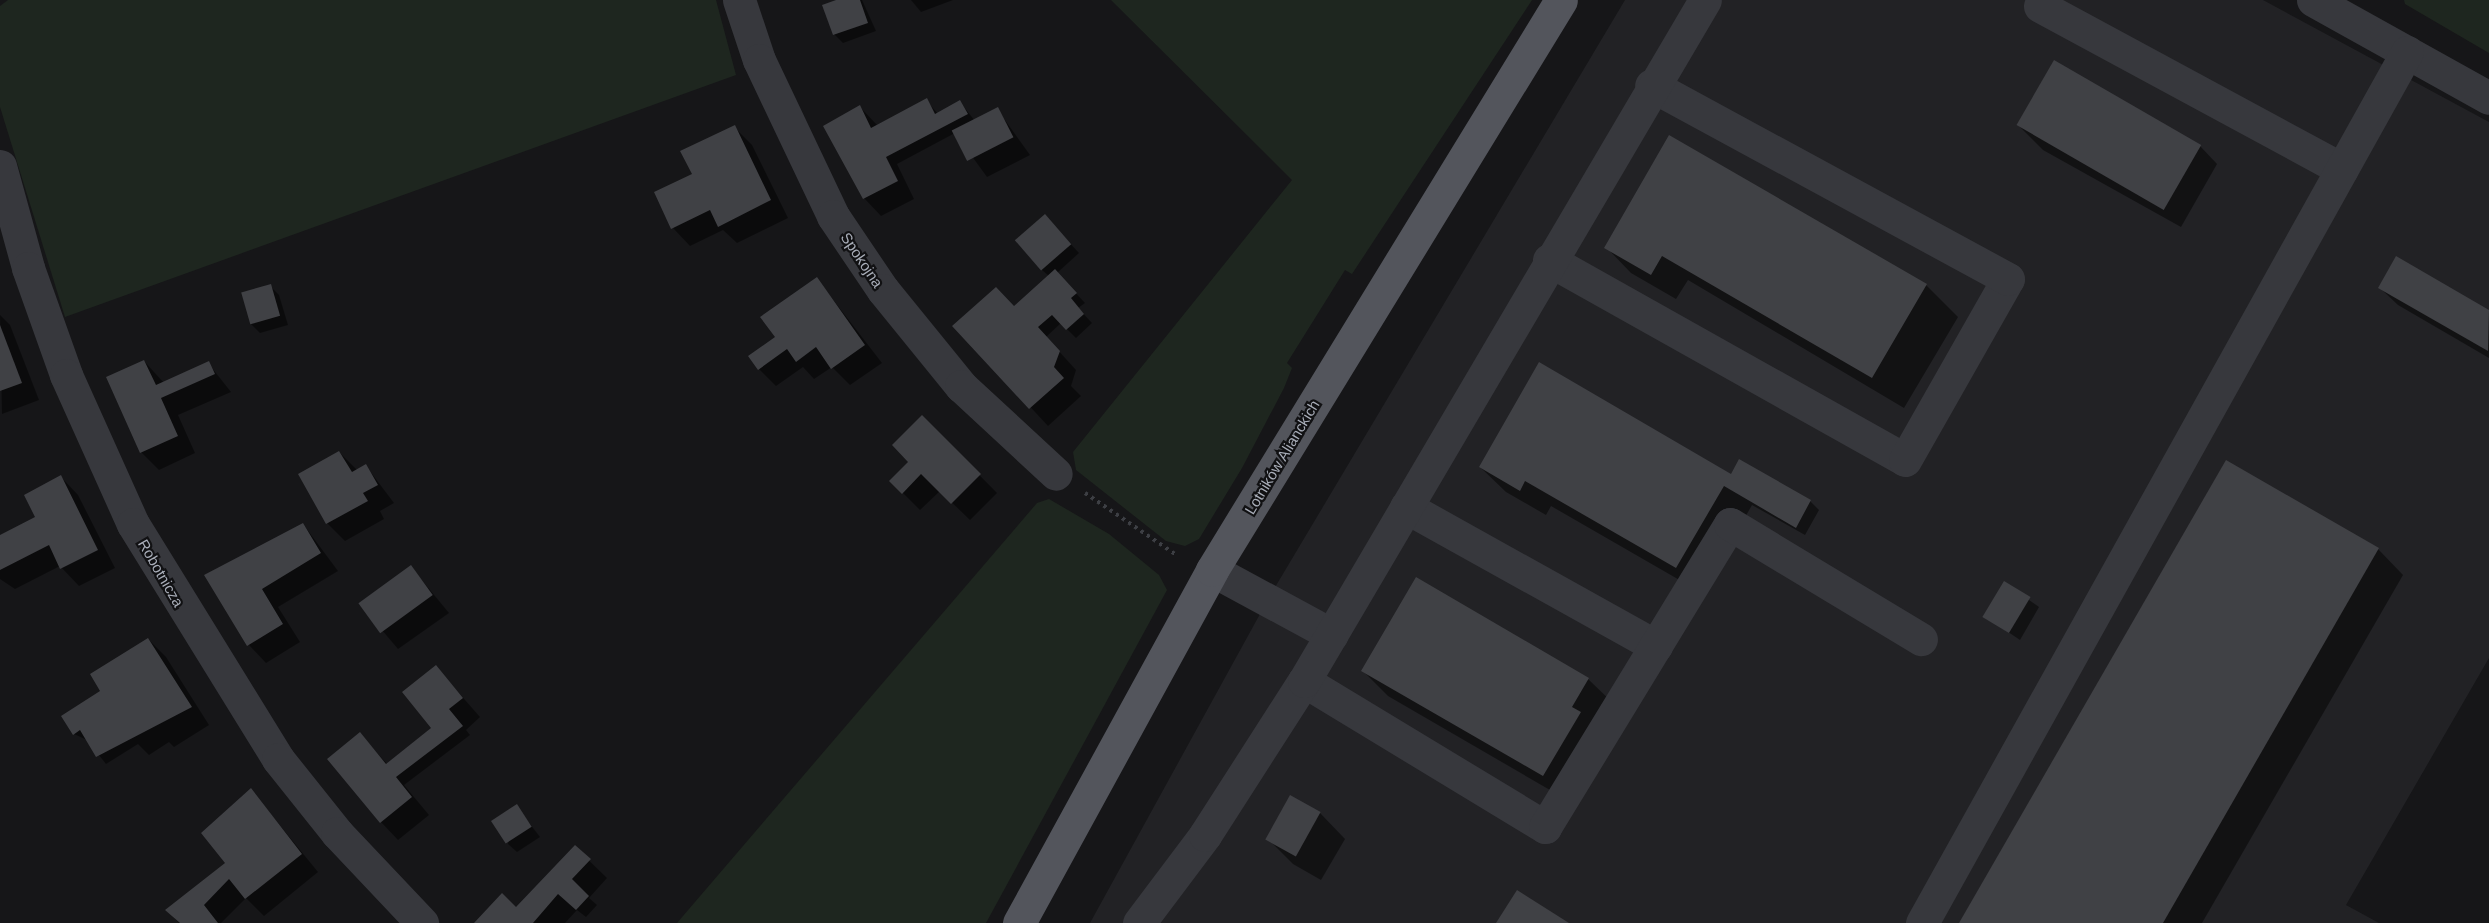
<!DOCTYPE html>
<html>
<head>
<meta charset="utf-8">
<style>
	body { margin:0 }
	#map { position:relative; width:2489px; height:923px; overflow:hidden; background:#161618; font-family:Helvetica,sans-serif }
	div>[style] { position:absolute }
	[style*='--x'] { left:calc(var(--x)*1px); top:calc(var(--y)*1px); width:calc(var(--w)*1px); rotate:calc(var(--a)*1deg) }
	.built>* { inset:0; background:#222225 }
	.green>* { inset:0; background:#1e261f }
	.shadow>* { inset:0; background:#0007 }
	.building>* { inset:0; background:#404145; transform-origin:0 0 }
	.path>* { height:4px; margin-top:-2px; transform-origin:0; background:repeating-linear-gradient(90deg,#3d3f44 0 3px,transparent 0 7.5px) }
	.minor>* { height:33px; margin:-16.5px; padding:0 16.5px; transform-origin:16.5px; border-radius:16.5px; background:#37383d }
	.major>* { height:33px; margin:-16.5px; padding:0 16.5px; transform-origin:16.5px; border-radius:16.5px; background:#53555c }
	span { translate:-50% -50%; white-space:nowrap; text-align:center; line-height:1.15; -webkit-text-stroke:4.5px #111113; paint-order:stroke }
	.street-label { font-size:15px; color:#a8adb8 }
</style>
</head>
<body>
<div id="map">
	<div class="built">
		<i style="clip-path:polygon(1625px 0,2263px 0,2489px 122px,2489px 658px,2346px 905px,2379px 923px,1090px 923px,1271px 594px)"></i>
	</div>
	<div class="green">
		<i style="clip-path:polygon(8px 0,716px 0,736px 75px,65px 317px,0 107px,0 6px)"></i>
		<i style="clip-path:polygon(1111px 0,1532px 0,1352px 274px,1345px 270px,1287px 363px,1292px 368px,1284px 388px,1242px 468px,1199px 539px,1185px 546px,1166px 541px,1076px 470px,1073px 452px,1292px 180px)"></i>
		<i style="clip-path:polygon(2404px 0,2489px 0,2489px 53px,2405px 4px)"></i>
		<i style="clip-path:polygon(1049px 499px,1109px 534px,1159px 575px,1167px 590px,986px 923px,677px 923px,1037px 503px)"></i>
	</div>
	<div class="shadow">
		<i style="clip-path:polygon(841px 0,862px 0,876px 31px,843px 43px,834px 34px)"></i>
		<i style="clip-path:polygon(911px 0,953px 0,921px 12px)"></i>
		<i style="clip-path:polygon(926px 100px,938px 114px,960px 102px,975px 121px,997px 109px,1030px 155px,987px 177px,955px 133px,897px 164px,914px 199px,881px 216px,864px 198px,860px 107px,877px 125px)"></i>
		<i style="clip-path:polygon(2018px 125px,2200px 146px,2217px 164px,2181px 227px,2043px 150px)"></i>
		<i style="clip-path:polygon(734px 127px,752px 145px,788px 218px,737px 243px,723px 230px,690px 246px,673px 228px)"></i>
		<i style="clip-path:polygon(1053px 225px,1079px 253px,1057px 273px,1085px 303px,1078px 308px,1092px 323px,1076px 338px,1061px 323px,1046px 337px,1076px 370px,1071px 386px,1081px 396px,1048px 426px,955px 326px,1014px 308px,1049px 276px,1042px 270px)"></i>
		<i style="clip-path:polygon(1606px 247px,1926px 285px,1958px 317px,1904px 408px,1688px 280px,1676px 299px,1631px 273px)"></i>
		<i style="clip-path:polygon(2397px 258px,2489px 312px,2489px 358px,2398px 305px,2380px 288px)"></i>
		<i style="clip-path:polygon(817px 279px,882px 363px,850px 385px,832px 367px,814px 379px,803px 367px,776px 386px,759px 369px)"></i>
		<i style="clip-path:polygon(270px 286px,279px 295px,288px 325px,260px 333px,251px 324px)"></i>
		<i style="clip-path:polygon(0 315px,10px 325px,39px 400px,2px 414px)"></i>
		<i style="clip-path:polygon(144px 361px,164px 383px,208px 363px,231px 392px,178px 415px,195px 453px,159px 470px,141px 452px)"></i>
		<i style="clip-path:polygon(922px 417px,997px 493px,970px 520px,940px 491px,920px 510px,891px 481px,910px 462px)"></i>
		<i style="clip-path:polygon(339px 452px,358px 471px,366px 466px,394px 503px,380px 511px,384px 519px,345px 541px,327px 523px)"></i>
		<i style="clip-path:polygon(1480px 467px,1731px 476px,1810px 501px,1819px 510px,1805px 535px,1752px 505px,1702px 593px,1551px 506px,1546px 515px,1506px 492px)"></i>
		<i style="clip-path:polygon(61px 477px,78px 495px,115px 568px,79px 586px,60px 566px,15px 589px,0 579px,0 537px,37px 518px)"></i>
		<i style="clip-path:polygon(303px 524px,338px 571px,278px 607px,300px 642px,266px 663px,249px 645px,206px 575px)"></i>
		<i style="clip-path:polygon(2378px 549px,2403px 575px,2202px 923px,1960px 923px)"></i>
		<i style="clip-path:polygon(411px 567px,449px 613px,398px 649px,359px 603px)"></i>
		<i style="clip-path:polygon(1416px 579px,1588px 679px,1614px 704px,1569px 801px,1388px 696px,1363px 671px)"></i>
		<i style="clip-path:polygon(2005px 583px,2039px 607px,2020px 640px,1986px 617px)"></i>
		<i style="clip-path:polygon(148px 639px,166px 657px,209px 725px,174px 747px,169px 742px,149px 755px,138px 744px,106px 764px,87px 740px,74px 734px)"></i>
		<i style="clip-path:polygon(436px 667px,480px 717px,466px 730px,470px 735px,404px 785px,429px 815px,398px 840px,381px 822px,360px 734px,388px 765px,433px 729px)"></i>
		<i style="clip-path:polygon(251px 790px,318px 872px,264px 916px,246px 898px,221px 923px,179px 923px,167px 910px,227px 863px)"></i>
		<i style="clip-path:polygon(516px 806px,540px 837px,517px 852px,508px 844px)"></i>
		<i style="clip-path:polygon(1320px 813px,1345px 839px,1321px 880px,1293px 864px,1267px 838px)"></i>
		<i style="clip-path:polygon(575px 847px,607px 878px,589px 898px,597px 905px,586px 917px,577px 910px,565px 923px,476px 923px,516px 909px)"></i>
	</div>
	<div class="building">
		<i style="clip-path:polygon(836px 0,860px 0,868px 23px,833px 35px,822px 5px)"></i>
		<i style="left:2054px;top:60px;width:170px;height:75px;rotate:30deg"></i>
		<i style="clip-path:polygon(927px 98px,935px 114px,960px 100px,968px 114px,886px 157px,898px 181px,863px 199px,823px 126px,860px 105px,871px 128px)"></i>
		<i style="left:998px;top:107px;width:34px;height:52px;rotate:63deg"></i>
		<i style="clip-path:polygon(735px 125px,771px 200px,718px 227px,710px 210px,671px 229px,654px 192px,692px 174px,680px 151px)"></i>
		<i style="clip-path:polygon(1669px 135px,1927px 284px,1872px 378px,1662px 256px,1651px 275px,1604px 248px)"></i>
		<i style="left:1045px;top:214px;width:40px;height:40px;rotate:49deg"></i>
		<i style="clip-path:polygon(2396px 256px,2489px 310px,2488px 351px,2378px 288px)"></i>
		<i style="clip-path:polygon(1055px 269px,1077px 293px,1071px 298px,1084px 314px,1066px 330px,1052px 315px,1038px 327px,1060px 351px,1054px 367px,1064px 378px,1029px 409px,952px 326px,996px 287px,1014px 306px)"></i>
		<i style="clip-path:polygon(817px 277px,865px 345px,831px 369px,816px 347px,796px 362px,787px 349px,758px 370px,748px 356px,775px 337px,760px 317px)"></i>
		<i style="left:271px;top:284px;width:33px;height:31px;rotate:74deg"></i>
		<i style="clip-path:polygon(0 325px,22px 383px,0 391px)"></i>
		<i style="clip-path:polygon(144px 360px,156px 385px,209px 361px,215px 374px,161px 398px,178px 436px,140px 453px,106px 377px)"></i>
		<i style="clip-path:polygon(1539px 362px,1731px 474px,1739px 459px,1811px 500px,1796px 528px,1724px 486px,1676px 568px,1525px 481px,1520px 491px,1479px 467px)"></i>
		<i style="clip-path:polygon(922px 415px,981px 474px,951px 504px,921px 474px,902px 494px,889px 481px,908px 462px,892px 445px)"></i>
		<i style="clip-path:polygon(339px 451px,352px 472px,366px 464px,378px 485px,363px 493px,368px 501px,326px 524px,298px 474px)"></i>
		<i style="clip-path:polygon(2226px 460px,2379px 548px,2163px 923px,1959px 923px)"></i>
		<i style="clip-path:polygon(61px 475px,98px 550px,60px 569px,49px 545px,0 570px,0 535px,35px 517px,24px 495px)"></i>
		<i style="clip-path:polygon(303px 523px,321px 553px,262px 589px,283px 624px,247px 646px,204px 575px)"></i>
		<i style="left:411px;top:565px;width:37px;height:65px;rotate:54deg"></i>
		<i style="clip-path:polygon(1416px 577px,1589px 678px,1572px 707px,1581px 712px,1543px 776px,1361px 671px)"></i>
		<i style="left:2004px;top:581px;width:31px;height:42px;rotate:31deg"></i>
		<i style="clip-path:polygon(148px 638px,192px 707px,96px 757px,80px 730px,73px 735px,61px 716px,100px 691px,90px 674px)"></i>
		<i style="clip-path:polygon(436px 665px,463px 698px,449px 709px,463px 726px,396px 777px,412px 797px,380px 823px,327px 759px,360px 732px,386px 764px,431px 728px,402px 692px)"></i>
		<i style="clip-path:polygon(251px 788px,302px 854px,245px 899px,229px 879px,204px 905px,218px 923px,180px 923px,165px 910px,225px 863px,201px 833px)"></i>
		<i style="left:1290px;top:795px;width:35px;height:51px;rotate:29deg"></i>
		<i style="left:517px;top:804px;width:27px;height:31px;rotate:57deg"></i>
		<i style="clip-path:polygon(575px 845px,591px 859px,572px 879px,589px 896px,576px 910px,558px 894px,533px 923px,474px 923px,502px 893px,516px 907px)"></i>
		<i style="clip-path:polygon(1517px 890px,1569px 923px,1496px 923px)"></i>
	</div>
	<div class="path">
		<i style="--x:1085;--y:493;--w:112;--a:34.1"></i>
	</div>
	<div class="minor">
		<i style="--x:739;--y:0;--w:63;--a:71.6"></i>
		<i style="--x:759;--y:60;--w:173;--a:64.6"></i>
		<i style="--x:833;--y:216;--w:89;--a:56"></i>
		<i style="--x:883;--y:290;--w:124;--a:50.9"></i>
		<i style="--x:961;--y:386;--w:129;--a:42.8"></i>
		<i style="--x:2313;--y:0;--w:201;--a:29.1"></i>
		<i style="--x:2040;--y:6;--w:343;--a:28.4"></i>
		<i style="--x:0;--y:166;--w:106;--a:74.6"></i>
		<i style="--x:28;--y:268;--w:114;--a:70.4"></i>
		<i style="--x:66;--y:375;--w:163;--a:65.8"></i>
		<i style="--x:133;--y:524;--w:276;--a:58.3"></i>
		<i style="--x:278;--y:759;--w:95;--a:51.4"></i>
		<i style="--x:337;--y:833;--w:124;--a:46.6"></i>
		<i style="--x:1549;--y:260;--w:408;--a:29.3"></i>
		<i style="--x:1905;--y:460;--w:208;--a:-60.4"></i>
		<i style="--x:2008;--y:279;--w:406;--a:-151.5"></i>
		<i style="--x:1406;--y:507;--w:286;--a:29.1"></i>
		<i style="--x:1212;--y:570;--w:136;--a:28.4"></i>
		<i style="--x:1304;--y:681;--w:282;--a:31.2"></i>
		<i style="--x:1545;--y:827;--w:355;--a:-58.6"></i>
		<i style="--x:1730;--y:524;--w:223;--a:31.1"></i>
		<i style="--x:1139;--y:923;--w:110;--a:-53.1"></i>
		<i style="--x:1205;--y:835;--w:183;--a:-57.3"></i>
		<i style="--x:1304;--y:681;--w:790;--a:-59.51"></i>
		<i style="--x:1922;--y:923;--w:997;--a:-60.89"></i>
	</div>
	<div class="major">
		<i style="--x:1019;--y:923;--w:402;--a:-61.3"></i>
		<i style="--x:1212;--y:570;--w:668;--a:-58.52"></i>
	</div>
	<div class="street-label">
		<span style="left:862px;top:260px;rotate:56deg">Spokojna</span>
		<span style="left:1282px;top:457px;rotate:-59deg">Lotników Alianckich</span>
		<span style="left:161px;top:573px;rotate:60deg">Robotnicza</span>
	</div>
</div>
</body>
</html>
